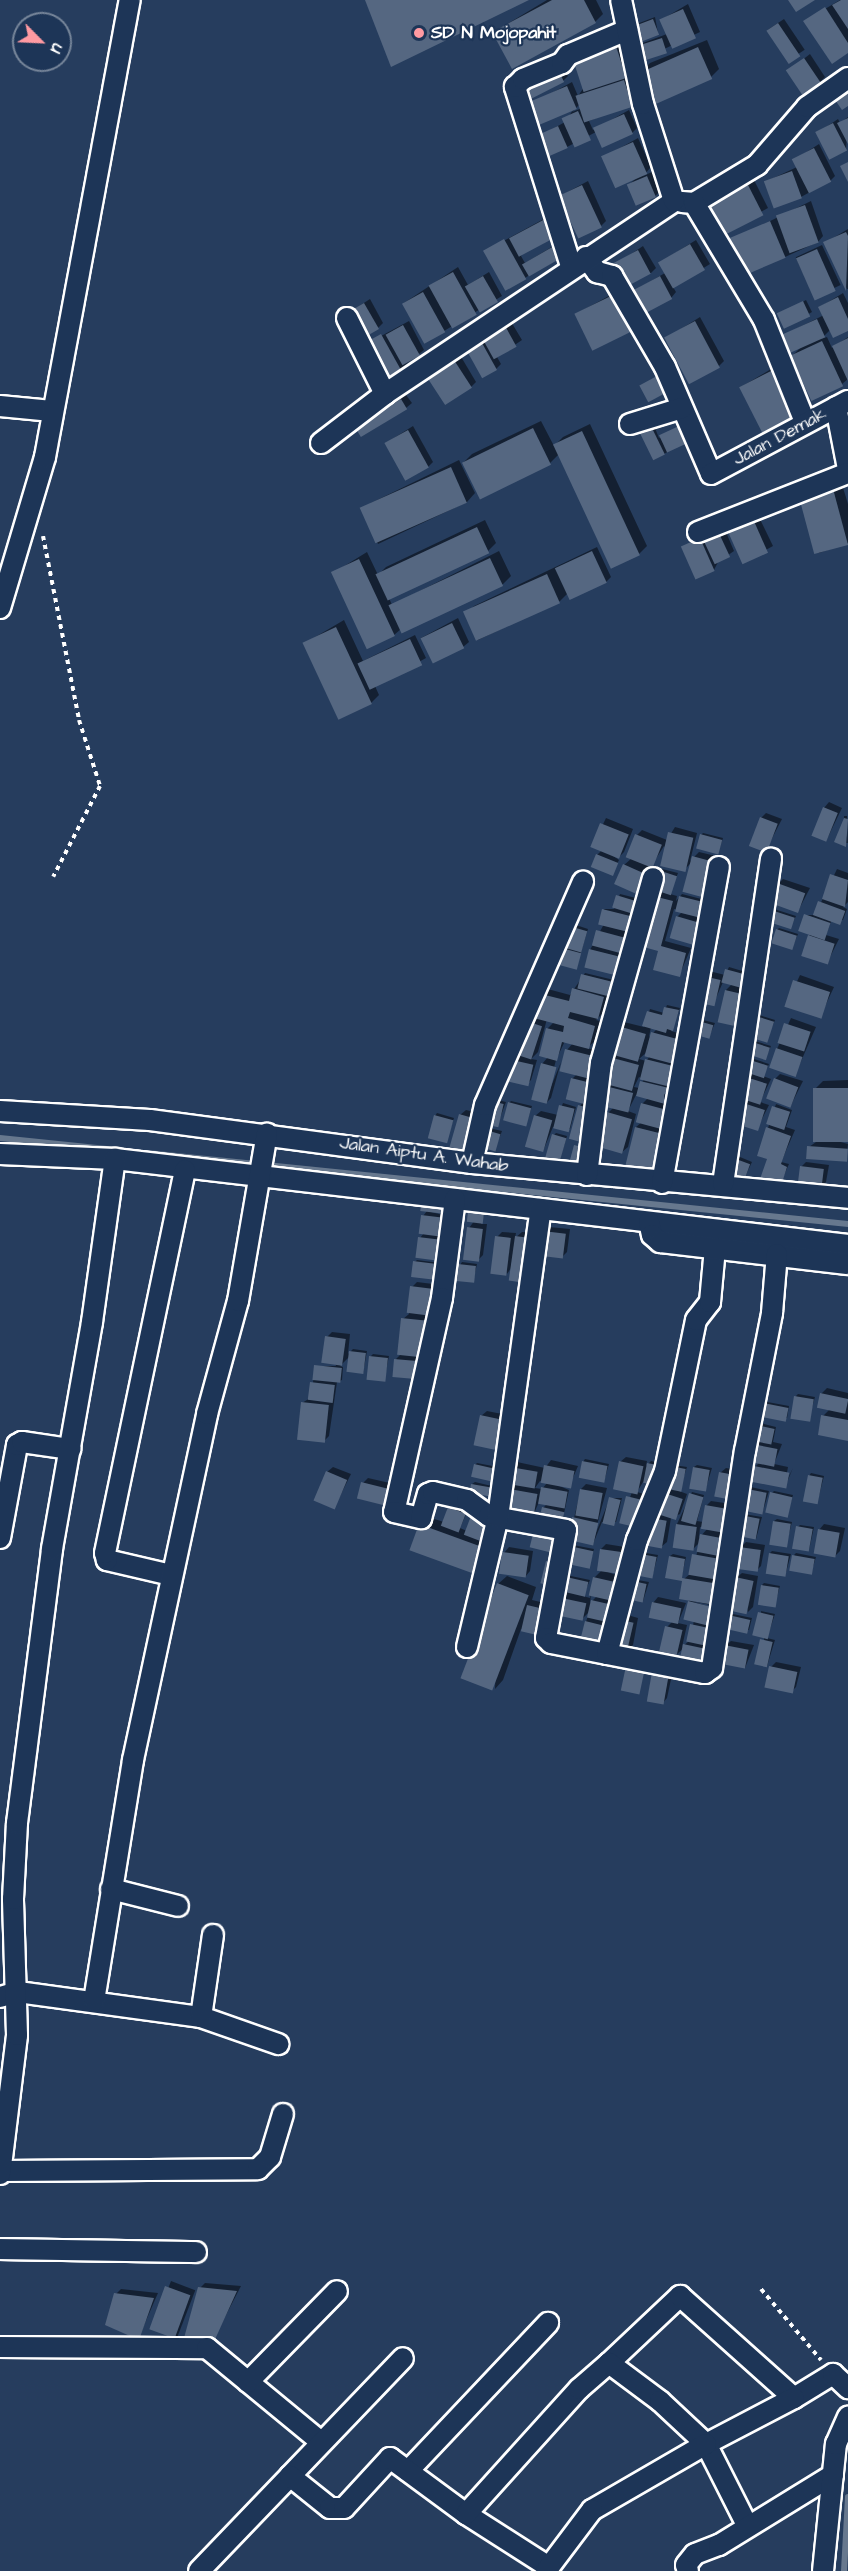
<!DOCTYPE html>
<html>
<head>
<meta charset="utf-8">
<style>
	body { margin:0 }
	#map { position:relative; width:848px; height:2571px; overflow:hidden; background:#263d5e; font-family:"Architects Daughter",sans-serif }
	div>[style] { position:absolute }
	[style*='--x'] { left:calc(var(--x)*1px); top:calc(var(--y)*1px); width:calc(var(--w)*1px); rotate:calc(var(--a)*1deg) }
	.shadow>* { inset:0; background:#0007; transform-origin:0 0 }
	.stream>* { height:6px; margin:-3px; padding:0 3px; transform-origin:3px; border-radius:3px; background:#67788e }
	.building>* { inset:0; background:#556781; transform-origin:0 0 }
	.path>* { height:4px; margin-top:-2px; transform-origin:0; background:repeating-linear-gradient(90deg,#fff 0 4.5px,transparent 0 9px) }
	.roads { filter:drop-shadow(2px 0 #fff) drop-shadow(-2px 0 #fff) drop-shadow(0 2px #fff) drop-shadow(0 -2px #fff) }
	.minor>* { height:20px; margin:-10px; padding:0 10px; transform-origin:10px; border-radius:10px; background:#1d3557 }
	.dots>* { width:16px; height:16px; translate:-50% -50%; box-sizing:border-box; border:3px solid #1d3557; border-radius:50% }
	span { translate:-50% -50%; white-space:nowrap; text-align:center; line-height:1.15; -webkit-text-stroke:4.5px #1d3557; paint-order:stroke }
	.poi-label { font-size:18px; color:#fff; font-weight:700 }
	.left { translate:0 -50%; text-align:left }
	.street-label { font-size:18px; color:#fff }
	.north { position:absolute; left:12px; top:12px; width:60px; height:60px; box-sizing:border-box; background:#1d3557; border:2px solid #77869a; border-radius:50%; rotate:114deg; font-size:16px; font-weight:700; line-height:24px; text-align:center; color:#fff }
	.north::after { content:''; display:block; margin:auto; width:21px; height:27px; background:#ff9aa2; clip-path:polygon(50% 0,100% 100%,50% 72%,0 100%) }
</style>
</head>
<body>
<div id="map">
	<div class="shadow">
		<i style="clip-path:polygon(547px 0,596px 0,603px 14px,595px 22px,494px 32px)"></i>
		<i style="clip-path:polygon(840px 0,848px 0,848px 51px,805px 21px)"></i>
		<i style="clip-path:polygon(688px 4px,700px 32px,639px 61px,640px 44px,667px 34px,661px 20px)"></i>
		<i style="clip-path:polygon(655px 17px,658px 33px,634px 25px)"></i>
		<i style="left:784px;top:19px;width:37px;height:19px;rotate:56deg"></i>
		<i style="clip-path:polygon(evenodd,619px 36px,630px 71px,624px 78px,629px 76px,638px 101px,589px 121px,593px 130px,629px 110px,637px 128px,632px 133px,596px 132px,567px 147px,538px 137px,565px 122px,573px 110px,528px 106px,572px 82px,578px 96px,619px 36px,580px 104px,582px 108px,572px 112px,580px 104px)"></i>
		<i style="clip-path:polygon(707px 40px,719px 69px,711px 77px,642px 71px,650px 63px)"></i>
		<i style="clip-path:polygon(810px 54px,825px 77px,820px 82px,788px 71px)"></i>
		<i style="clip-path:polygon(562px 62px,568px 76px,563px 81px,525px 82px)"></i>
		<i style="clip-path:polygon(848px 117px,846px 150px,817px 133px,838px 119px,840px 123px)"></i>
		<i style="clip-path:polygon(638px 138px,651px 167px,643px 176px,652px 172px,661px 191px,655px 196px,629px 185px,638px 176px,602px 158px)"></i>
		<i style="clip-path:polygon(819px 144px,835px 176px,830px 181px,801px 197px,765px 182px,797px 167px,794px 160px)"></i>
		<i style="clip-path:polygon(754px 180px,768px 208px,721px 234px,712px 201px)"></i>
		<i style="clip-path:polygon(588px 181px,606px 221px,601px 226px,560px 196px)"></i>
		<i style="clip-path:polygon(811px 201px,823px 236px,818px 242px,785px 257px,731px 240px)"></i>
		<i style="clip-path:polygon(553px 214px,521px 256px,525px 263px,560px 242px,565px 252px,525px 278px,485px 251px)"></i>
		<i style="clip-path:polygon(848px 229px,848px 289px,847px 289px,825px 243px)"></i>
		<i style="clip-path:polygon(696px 240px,710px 264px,673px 287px,676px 292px,671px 298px,627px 295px,665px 273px,659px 263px)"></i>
		<i style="left:822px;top:245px;width:44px;height:29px;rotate:65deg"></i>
		<i style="clip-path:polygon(643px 246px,656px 268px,651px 273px,609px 269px)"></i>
		<i style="clip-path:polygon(458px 267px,468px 285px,489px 272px,502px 296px,444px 331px,404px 303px)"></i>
		<i style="clip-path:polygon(618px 291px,635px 326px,630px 331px,576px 314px)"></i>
		<i style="clip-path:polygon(843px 293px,848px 303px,848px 330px,831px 329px,821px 339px,827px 337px,832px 348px,848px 337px,848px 379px,842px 384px,792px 356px,802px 346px,780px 337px,824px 315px,820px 307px)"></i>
		<i style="clip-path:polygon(370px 299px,383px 323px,378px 328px,350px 312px)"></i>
		<i style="clip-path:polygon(806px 300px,812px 312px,786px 327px,782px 313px)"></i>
		<i style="clip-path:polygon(700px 317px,724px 361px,719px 366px,665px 339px)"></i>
		<i style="clip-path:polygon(510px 320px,522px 340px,497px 357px,501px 364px,496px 369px,469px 352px)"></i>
		<i style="clip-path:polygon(409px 321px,424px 350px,400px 369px,370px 342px)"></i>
		<i style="clip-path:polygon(460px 355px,476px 382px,471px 387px,434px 372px)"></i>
		<i style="clip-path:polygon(781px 363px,803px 406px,741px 387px)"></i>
		<i style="clip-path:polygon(406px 395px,412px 403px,406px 408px,358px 428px)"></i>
		<i style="clip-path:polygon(541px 421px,554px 446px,563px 437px,590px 424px,647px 546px,639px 554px,559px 454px,550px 463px,464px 462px,472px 454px)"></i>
		<i style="clip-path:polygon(653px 423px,659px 438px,682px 425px,688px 439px,664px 454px,639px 431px)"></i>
		<i style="clip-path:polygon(413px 426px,433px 462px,428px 467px,386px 443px)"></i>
		<i style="clip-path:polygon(459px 460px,475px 493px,467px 502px,378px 544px,363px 511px,371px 503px)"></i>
		<i style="clip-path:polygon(840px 478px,848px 504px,848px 543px,819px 553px,801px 496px)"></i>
		<i style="clip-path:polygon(758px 515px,773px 546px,744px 562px,730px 532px)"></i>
		<i style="clip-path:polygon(485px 520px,496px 543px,488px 551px,389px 598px,392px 605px,499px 551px,511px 576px,503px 584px,403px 632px,401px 629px,394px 635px,333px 573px,367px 552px,378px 575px,386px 567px)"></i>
		<i style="clip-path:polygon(723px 525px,734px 551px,718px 562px,714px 570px,683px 547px)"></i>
		<i style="clip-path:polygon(597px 547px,611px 577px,606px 582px,568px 593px,560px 601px,478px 640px,466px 614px,474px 606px)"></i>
		<i style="clip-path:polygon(458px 618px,469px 642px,463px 647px,421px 638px)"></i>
		<i style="clip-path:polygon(344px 620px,363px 661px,415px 635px,426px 658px,375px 686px,379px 695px,371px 703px,305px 643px)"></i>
		<i style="clip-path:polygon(829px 802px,842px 808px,826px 841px,824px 808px)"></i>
		<i style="clip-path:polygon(766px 813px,782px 819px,765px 852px,761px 818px)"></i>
		<i style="left:847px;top:816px;width:27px;height:3px;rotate:88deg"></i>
		<i style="clip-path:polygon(606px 818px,633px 829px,624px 852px,619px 857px,609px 853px,619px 860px,612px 874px,597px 855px,602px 850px,592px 847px)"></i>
		<i style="clip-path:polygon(675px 827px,697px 833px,690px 861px,699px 852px,720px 857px,711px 891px,692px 862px,683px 871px,664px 846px,650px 868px,645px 888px,624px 865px,632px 858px,637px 835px,642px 830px,667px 840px)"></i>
		<i style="clip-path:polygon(703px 833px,723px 838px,718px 853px,701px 835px)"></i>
		<i style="clip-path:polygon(662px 869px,678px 873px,670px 894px,677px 896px,676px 901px,682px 894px,709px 901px,700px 938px,677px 917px,683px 911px,674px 909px,665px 941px,691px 948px,679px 976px,660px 950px,654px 897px,661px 890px)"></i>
		<i style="clip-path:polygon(837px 869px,848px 873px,848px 902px,843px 907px,847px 909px,843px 920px,832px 919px,826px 935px,839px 939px,827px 963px,809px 936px,812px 934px,805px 915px,815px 915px)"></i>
		<i style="clip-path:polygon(783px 879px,810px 888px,798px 911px,778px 884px)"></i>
		<i style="clip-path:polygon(620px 894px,640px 899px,624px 931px,630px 933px,621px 968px,590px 950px,604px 924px,604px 909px,614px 909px)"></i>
		<i style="clip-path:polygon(774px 909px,796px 916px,790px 928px,772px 911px)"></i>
		<i style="clip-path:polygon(573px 924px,588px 929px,576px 968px,556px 963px)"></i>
		<i style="clip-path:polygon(779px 928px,798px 934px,792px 948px,777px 930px)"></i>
		<i style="clip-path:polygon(729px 967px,749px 973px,742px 1021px,726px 990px,732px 984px,723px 982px,713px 1005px,698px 1001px,709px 971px,725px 975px)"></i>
		<i style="clip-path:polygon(585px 973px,614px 980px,603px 1013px,596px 1020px,600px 1021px,594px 1042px,587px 1048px,602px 1052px,588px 1136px,580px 1106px,583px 1102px,572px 1079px,577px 1074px,567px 1050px,573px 1043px,565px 1041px,556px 1060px,546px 1099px,561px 1062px,551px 1098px,546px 1103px,542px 1064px,548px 1057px,541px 1055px,548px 1028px,554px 1022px,547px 1019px,538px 1052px,531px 1059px,537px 1060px,531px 1080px,526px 1085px,504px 1079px,544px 988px,570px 995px)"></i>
		<i style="clip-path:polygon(800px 975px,834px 987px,820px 1017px,786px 1005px)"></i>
		<i style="clip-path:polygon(evenodd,667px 1005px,680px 1008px,671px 1031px,685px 1035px,671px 1084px,665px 1091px,664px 1103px,674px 1106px,661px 1167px,636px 1127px,642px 1122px,642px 1104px,648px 1098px,636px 1095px,628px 1111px,636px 1114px,628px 1147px,622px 1152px,608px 1113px,613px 1108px,601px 1104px,619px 1027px,624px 1022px,644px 1027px,650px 1009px,664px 1013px,667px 1005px,651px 1027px,657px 1029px,649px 1037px,651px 1027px,667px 1005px,648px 1051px,650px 1056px,646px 1061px,639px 1059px,648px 1051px,667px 1005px,639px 1077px,644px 1079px,639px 1088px,634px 1087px,639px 1077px)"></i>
		<i style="clip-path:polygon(759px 1015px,775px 1020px,766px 1041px,757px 1017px)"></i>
		<i style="clip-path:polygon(791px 1018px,816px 1027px,795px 1075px,777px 1049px)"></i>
		<i style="clip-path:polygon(699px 1019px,715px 1023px,709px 1037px)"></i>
		<i style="clip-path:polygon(752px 1040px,771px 1046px,765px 1059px,750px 1042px)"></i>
		<i style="clip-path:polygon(751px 1058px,769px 1064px,763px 1076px,771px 1079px,760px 1102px,769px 1105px,757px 1129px,745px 1104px,749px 1100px,747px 1078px,753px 1072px)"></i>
		<i style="clip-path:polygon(780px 1074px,803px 1081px,791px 1105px,775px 1079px)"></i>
		<i style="clip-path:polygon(848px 1080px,848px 1140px,837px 1141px,848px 1144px,846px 1161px,809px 1147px,816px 1142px,815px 1089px,823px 1081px)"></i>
		<i style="clip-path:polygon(494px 1099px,506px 1102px,497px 1126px)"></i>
		<i style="clip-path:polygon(511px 1101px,532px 1106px,526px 1125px,509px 1103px)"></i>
		<i style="clip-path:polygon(563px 1103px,576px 1107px,570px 1129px,553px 1127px,543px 1151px,535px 1116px,541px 1111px,558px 1115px)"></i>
		<i style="clip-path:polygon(776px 1104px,792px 1110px,786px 1127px,795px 1130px,781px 1162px,789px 1164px,780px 1184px,768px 1160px,768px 1128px)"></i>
		<i style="clip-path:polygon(466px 1110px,482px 1114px,473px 1145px,460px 1115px)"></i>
		<i style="clip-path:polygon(437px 1113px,454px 1118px,446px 1141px,435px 1116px)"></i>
		<i style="clip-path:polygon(489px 1128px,502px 1131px,495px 1149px,483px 1146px)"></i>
		<i style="clip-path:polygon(556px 1133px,567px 1136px,559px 1162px,554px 1135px)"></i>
		<i style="clip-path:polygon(740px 1157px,752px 1162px,744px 1179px,737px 1160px)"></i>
		<i style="clip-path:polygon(806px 1162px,829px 1165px,826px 1182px,821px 1188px,801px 1167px)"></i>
		<i style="clip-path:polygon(487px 1204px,481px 1224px,487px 1224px,483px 1255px,478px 1260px,469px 1228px)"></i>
		<i style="clip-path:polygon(427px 1211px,447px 1216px,445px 1254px,420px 1238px,424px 1233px,423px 1216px)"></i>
		<i style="clip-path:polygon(549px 1227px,570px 1229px,567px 1252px,562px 1257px,544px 1232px)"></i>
		<i style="clip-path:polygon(502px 1232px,516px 1233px,515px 1238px,522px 1232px,535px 1233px,507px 1274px,497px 1237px)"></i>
		<i style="clip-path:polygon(417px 1260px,440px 1263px,439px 1276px,415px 1262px)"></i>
		<i style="clip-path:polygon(462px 1262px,477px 1264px,473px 1281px,460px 1265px)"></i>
		<i style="clip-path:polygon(417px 1282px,441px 1285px,417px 1376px,396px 1359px,401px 1354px,403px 1319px,409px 1314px,412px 1287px)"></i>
		<i style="clip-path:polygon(332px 1332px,350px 1334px,348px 1354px,353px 1349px,367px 1351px,363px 1373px,350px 1356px,340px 1366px,343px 1367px,342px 1380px,337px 1382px,329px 1436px,324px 1441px,302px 1403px,310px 1398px,316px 1366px,336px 1366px,327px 1337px)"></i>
		<i style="clip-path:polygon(373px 1354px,389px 1356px,384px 1381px,370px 1357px)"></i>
		<i style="clip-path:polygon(827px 1388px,848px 1393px,848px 1439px,823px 1416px,830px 1409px,821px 1394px)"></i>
		<i style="clip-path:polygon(798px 1394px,815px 1397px,808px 1421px,796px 1396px)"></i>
		<i style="clip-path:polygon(762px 1401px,789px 1406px,787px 1418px,758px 1415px)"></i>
		<i style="clip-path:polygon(487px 1411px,507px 1415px,502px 1442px,496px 1448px,481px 1416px)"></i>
		<i style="clip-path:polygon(760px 1423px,776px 1427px,773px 1442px,782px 1444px,774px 1464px,788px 1467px,785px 1484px,793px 1468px,785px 1487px,755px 1467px,759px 1463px,750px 1461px)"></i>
		<i style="clip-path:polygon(626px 1457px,647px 1461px,646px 1466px,651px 1461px,664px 1464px,658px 1485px,643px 1482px,637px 1492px,651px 1496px,674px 1465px,687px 1467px,679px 1491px,687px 1494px,680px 1514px,671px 1518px,667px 1542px,661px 1547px,646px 1518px,621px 1522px,632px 1492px,620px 1462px)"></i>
		<i style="clip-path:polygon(585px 1459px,609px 1464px,604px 1481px,583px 1462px)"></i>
		<i style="clip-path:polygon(evenodd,551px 1460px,578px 1466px,569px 1487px,557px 1485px,569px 1490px,562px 1523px,543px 1508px,547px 1504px,539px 1502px,532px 1518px,501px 1513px,511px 1467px,517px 1462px,545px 1468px,551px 1460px,540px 1481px,547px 1483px,542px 1489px,535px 1488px,540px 1481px)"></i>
		<i style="clip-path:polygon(477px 1463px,503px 1468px,501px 1479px,475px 1465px)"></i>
		<i style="clip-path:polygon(697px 1465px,712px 1468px,705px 1491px,694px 1467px)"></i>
		<i style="clip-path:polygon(333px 1467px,351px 1474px,334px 1508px,327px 1472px)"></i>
		<i style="clip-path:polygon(726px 1468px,743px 1471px,739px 1493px,720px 1473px)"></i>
		<i style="clip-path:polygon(811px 1473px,824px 1476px,817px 1503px,809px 1476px)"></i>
		<i style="clip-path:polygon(368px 1478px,394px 1484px,391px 1499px,363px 1483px)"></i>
		<i style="clip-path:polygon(475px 1482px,500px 1488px,499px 1494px,472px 1484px)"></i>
		<i style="clip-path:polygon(586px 1484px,607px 1488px,593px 1540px,610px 1498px,622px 1498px,616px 1522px,602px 1522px,593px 1544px,574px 1518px,581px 1489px)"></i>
		<i style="clip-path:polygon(751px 1487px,769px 1491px,762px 1514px,749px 1489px)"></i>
		<i style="clip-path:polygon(774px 1491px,793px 1495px,787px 1516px,772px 1493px)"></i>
		<i style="clip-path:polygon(evenodd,692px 1492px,704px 1495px,697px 1521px,703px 1522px,706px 1506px,711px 1501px,738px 1505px,721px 1607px,691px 1601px,720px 1610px,713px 1662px,684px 1648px,676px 1655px,667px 1627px,672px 1622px,653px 1603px,658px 1597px,686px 1603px,678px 1623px,687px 1625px,682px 1647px,689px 1641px,694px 1621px,684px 1579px,690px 1574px,701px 1541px,692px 1550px,677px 1524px,692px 1492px,700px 1527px,708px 1528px,699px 1538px,700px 1527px)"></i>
		<i style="clip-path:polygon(451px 1506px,467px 1512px,460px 1528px,467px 1531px,475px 1515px,495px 1541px,486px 1565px,411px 1549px,428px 1517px,444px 1522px)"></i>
		<i style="clip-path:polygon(744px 1514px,762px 1517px,756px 1539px)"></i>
		<i style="clip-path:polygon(777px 1519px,792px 1522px,786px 1545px,774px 1521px)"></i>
		<i style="clip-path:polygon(824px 1524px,845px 1528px,840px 1551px,835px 1556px,819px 1530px)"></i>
		<i style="clip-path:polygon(800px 1525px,814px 1527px,809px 1550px,798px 1527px)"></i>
		<i style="clip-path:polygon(746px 1542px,765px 1545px,761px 1566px,756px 1571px,741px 1547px)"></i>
		<i style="clip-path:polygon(evenodd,606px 1544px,631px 1548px,608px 1572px,623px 1578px,610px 1639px,586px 1622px,589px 1612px,582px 1619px,555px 1613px,566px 1575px,590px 1580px,583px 1596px,590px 1598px,594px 1578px,601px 1571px,601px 1549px,606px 1544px,591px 1595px,597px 1596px,590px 1603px,591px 1595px)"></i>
		<i style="clip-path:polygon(573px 1545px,594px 1549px,589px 1567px,567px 1563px)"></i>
		<i style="clip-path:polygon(509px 1547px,533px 1551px,530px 1571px,525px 1577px,504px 1553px)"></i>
		<i style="clip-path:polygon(772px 1551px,791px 1554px,785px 1576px,770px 1553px)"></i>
		<i style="clip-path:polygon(640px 1552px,658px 1555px,652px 1577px)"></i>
		<i style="clip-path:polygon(796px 1553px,816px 1557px,811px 1573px,794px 1555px)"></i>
		<i style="clip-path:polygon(673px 1554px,686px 1557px,681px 1579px,670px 1556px)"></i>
		<i style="clip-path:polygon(742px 1573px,758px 1576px,753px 1607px,748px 1612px,736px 1578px)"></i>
		<i style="clip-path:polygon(507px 1576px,536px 1587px,532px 1600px,553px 1605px,542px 1634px,521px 1629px,503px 1680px,495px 1689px,498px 1584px)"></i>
		<i style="clip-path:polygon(632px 1579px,649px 1582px,643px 1601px)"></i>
		<i style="clip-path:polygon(764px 1583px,780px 1586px,774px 1607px,762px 1585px)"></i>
		<i style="clip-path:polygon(761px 1611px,775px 1614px,767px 1638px,775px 1640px,767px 1666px)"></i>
		<i style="clip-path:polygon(728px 1613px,752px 1618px,749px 1630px,723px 1627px)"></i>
		<i style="clip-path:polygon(624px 1614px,638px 1618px,633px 1645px,627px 1650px)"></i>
		<i style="clip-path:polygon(731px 1641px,754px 1645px,745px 1668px,725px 1646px)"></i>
		<i style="clip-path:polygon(776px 1662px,801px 1667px,796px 1687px,791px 1692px,771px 1667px)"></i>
		<i style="clip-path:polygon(673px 1670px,667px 1698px,662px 1704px,653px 1673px)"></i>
		<i style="left:171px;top:2281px;width:26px;height:51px;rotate:21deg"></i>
		<i style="clip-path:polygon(205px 2283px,241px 2286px,211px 2344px,200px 2288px)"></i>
		<i style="clip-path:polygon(121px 2289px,158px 2293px,138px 2339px,116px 2294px)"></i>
	</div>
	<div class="stream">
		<i style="--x:0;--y:1138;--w:117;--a:5.9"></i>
		<i style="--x:147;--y:1153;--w:705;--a:5.78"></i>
		<i style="--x:844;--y:2571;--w:74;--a:-86.9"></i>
	</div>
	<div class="building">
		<i style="clip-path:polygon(365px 0,529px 0,391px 67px)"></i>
		<i style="clip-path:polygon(552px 0,584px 0,596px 23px,512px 69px,492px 32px)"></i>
		<i style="clip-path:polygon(788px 0,815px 0,796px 12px)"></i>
		<i style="clip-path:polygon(841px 0,848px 0,848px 29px,832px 5px)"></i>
		<i style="clip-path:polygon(825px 7px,848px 43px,848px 53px,832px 64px,803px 21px)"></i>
		<i style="left:683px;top:9px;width:32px;height:26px;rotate:66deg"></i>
		<i style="left:653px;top:19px;width:17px;height:24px;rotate:69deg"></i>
		<i style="left:778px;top:23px;width:40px;height:14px;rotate:56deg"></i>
		<i style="left:662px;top:38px;width:16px;height:31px;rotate:72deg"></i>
		<i style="left:614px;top:40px;width:40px;height:45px;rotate:72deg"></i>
		<i style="left:698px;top:47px;width:35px;height:63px;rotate:66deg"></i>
		<i style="left:804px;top:58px;width:30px;height:22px;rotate:56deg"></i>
		<i style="left:556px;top:66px;width:18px;height:37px;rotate:63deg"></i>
		<i style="left:624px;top:80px;width:28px;height:51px;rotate:72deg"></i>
		<i style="clip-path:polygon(848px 83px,848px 106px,842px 110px,831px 94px)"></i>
		<i style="left:567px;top:86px;width:25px;height:45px;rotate:67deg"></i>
		<i style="left:578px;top:111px;width:32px;height:18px;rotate:66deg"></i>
		<i style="left:624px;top:114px;width:22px;height:34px;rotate:66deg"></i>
		<i style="clip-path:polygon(848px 118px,848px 144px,837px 123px)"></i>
		<i style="left:833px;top:123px;width:31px;height:20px;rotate:63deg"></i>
		<i style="left:558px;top:126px;width:24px;height:25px;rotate:66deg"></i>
		<i style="left:633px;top:142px;width:35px;height:35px;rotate:66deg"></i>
		<i style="left:814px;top:148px;width:38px;height:25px;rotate:63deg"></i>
		<i style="clip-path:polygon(848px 162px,848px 182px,840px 166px)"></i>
		<i style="left:792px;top:171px;width:29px;height:30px;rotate:70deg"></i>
		<i style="left:647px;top:176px;width:23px;height:22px;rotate:67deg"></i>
		<i style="left:582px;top:185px;width:47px;height:26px;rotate:65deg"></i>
		<i style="left:748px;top:185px;width:34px;height:48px;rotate:63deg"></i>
		<i style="left:805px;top:205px;width:40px;height:31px;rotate:70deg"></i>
		<i style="left:547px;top:218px;width:21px;height:43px;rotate:62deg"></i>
		<i style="left:770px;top:221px;width:40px;height:45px;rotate:67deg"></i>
		<i style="clip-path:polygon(846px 232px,848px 236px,846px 291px,823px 242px)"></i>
		<i style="left:504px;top:239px;width:46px;height:24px;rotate:61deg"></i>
		<i style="left:690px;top:244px;width:30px;height:37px;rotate:60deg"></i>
		<i style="left:554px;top:246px;width:14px;height:37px;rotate:60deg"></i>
		<i style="left:817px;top:249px;width:46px;height:23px;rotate:66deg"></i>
		<i style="left:638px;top:250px;width:27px;height:35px;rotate:62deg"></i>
		<i style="left:453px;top:272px;width:49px;height:28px;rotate:61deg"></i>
		<i style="left:483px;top:276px;width:30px;height:21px;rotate:60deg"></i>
		<i style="left:660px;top:276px;width:26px;height:40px;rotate:62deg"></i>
		<i style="left:423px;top:292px;width:46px;height:24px;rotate:61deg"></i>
		<i style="left:613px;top:295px;width:41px;height:43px;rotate:64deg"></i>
		<i style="clip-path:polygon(838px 297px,848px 319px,848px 331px,833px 338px,818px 307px)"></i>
		<i style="left:803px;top:301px;width:17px;height:29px;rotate:65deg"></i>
		<i style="left:364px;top:303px;width:30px;height:18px;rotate:60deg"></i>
		<i style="left:817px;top:319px;width:20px;height:43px;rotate:66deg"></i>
		<i style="left:695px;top:321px;width:53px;height:35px;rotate:62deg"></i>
		<i style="left:504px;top:324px;width:26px;height:26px;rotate:61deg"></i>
		<i style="left:403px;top:325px;width:35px;height:20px;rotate:61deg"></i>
		<i style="left:381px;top:334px;width:41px;height:15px;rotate:61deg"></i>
		<i style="clip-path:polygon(848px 338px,848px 381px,832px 346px)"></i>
		<i style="left:822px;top:341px;width:50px;height:35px;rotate:65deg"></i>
		<i style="left:482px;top:343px;width:31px;height:17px;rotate:61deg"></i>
		<i style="left:454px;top:360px;width:33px;height:32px;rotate:57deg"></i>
		<i style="left:773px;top:370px;width:51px;height:38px;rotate:63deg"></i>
		<i style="left:657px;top:376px;width:19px;height:20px;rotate:62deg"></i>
		<i style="left:401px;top:399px;width:12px;height:54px;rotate:59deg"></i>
		<i style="left:650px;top:424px;width:34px;height:13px;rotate:64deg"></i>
		<i style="left:679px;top:426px;width:19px;height:22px;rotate:65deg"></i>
		<i style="left:533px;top:428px;width:41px;height:79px;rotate:64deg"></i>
		<i style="left:408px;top:430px;width:43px;height:27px;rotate:61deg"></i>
		<i style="left:582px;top:431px;width:137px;height:32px;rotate:65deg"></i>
		<i style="left:451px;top:467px;width:39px;height:100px;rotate:66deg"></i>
		<i style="left:832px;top:485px;width:62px;height:35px;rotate:75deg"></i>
		<i style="left:753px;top:519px;width:37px;height:28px;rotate:66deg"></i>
		<i style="left:477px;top:527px;width:29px;height:112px;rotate:65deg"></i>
		<i style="left:717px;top:529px;width:31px;height:17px;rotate:65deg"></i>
		<i style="left:700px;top:538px;width:36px;height:21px;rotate:66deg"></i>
		<i style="left:592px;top:551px;width:35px;height:41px;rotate:65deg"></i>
		<i style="left:490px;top:558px;width:31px;height:112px;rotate:65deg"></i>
		<i style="left:359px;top:559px;width:85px;height:31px;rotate:65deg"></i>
		<i style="left:547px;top:574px;width:32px;height:92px;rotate:66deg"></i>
		<i style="left:452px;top:623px;width:28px;height:35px;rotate:64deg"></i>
		<i style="left:336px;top:627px;width:85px;height:37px;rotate:65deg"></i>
		<i style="left:410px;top:639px;width:29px;height:58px;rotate:65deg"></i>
		<i style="left:823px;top:807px;width:16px;height:31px;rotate:22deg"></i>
		<i style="left:760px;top:817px;width:19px;height:31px;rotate:21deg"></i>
		<i style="clip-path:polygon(844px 818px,848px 819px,846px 847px,834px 842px)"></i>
		<i style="left:600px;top:823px;width:31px;height:26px;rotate:22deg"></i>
		<i style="left:668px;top:832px;width:26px;height:35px;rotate:13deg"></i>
		<i style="left:635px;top:834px;width:29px;height:25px;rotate:22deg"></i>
		<i style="left:700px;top:834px;width:23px;height:15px;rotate:15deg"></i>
		<i style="left:596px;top:854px;width:24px;height:14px;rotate:22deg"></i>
		<i style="left:692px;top:856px;width:24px;height:37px;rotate:15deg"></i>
		<i style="left:623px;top:864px;width:27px;height:22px;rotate:24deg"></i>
		<i style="left:658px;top:870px;width:20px;height:20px;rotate:18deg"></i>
		<i style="clip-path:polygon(830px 874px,848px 880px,845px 907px,822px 899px)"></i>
		<i style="left:777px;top:883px;width:30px;height:21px;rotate:20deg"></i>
		<i style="left:616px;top:895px;width:24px;height:13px;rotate:17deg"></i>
		<i style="clip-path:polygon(653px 896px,673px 901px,661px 946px,686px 953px,680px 977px,653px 970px,658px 951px,640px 946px)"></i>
		<i style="left:679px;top:896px;width:30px;height:16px;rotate:14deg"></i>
		<i style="left:818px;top:901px;width:29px;height:15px;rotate:20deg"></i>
		<i style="left:602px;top:909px;width:29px;height:16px;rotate:14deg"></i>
		<i style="left:771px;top:910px;width:25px;height:12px;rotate:18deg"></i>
		<i style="left:804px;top:914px;width:28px;height:18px;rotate:19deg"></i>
		<i style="left:676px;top:916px;width:25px;height:23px;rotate:16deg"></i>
		<i style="left:569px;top:926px;width:19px;height:22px;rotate:16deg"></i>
		<i style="left:776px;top:929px;width:22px;height:15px;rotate:18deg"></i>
		<i style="left:596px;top:930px;width:31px;height:16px;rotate:15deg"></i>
		<i style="left:808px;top:935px;width:28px;height:22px;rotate:18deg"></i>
		<i style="left:558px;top:947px;width:24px;height:17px;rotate:15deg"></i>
		<i style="left:589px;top:949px;width:33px;height:19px;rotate:14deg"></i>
		<i style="left:725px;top:969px;width:24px;height:14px;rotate:15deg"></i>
		<i style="left:581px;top:974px;width:33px;height:15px;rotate:14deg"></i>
		<i style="left:703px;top:976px;width:18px;height:27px;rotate:13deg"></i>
		<i style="left:793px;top:980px;width:39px;height:28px;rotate:18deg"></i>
		<i style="clip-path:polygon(572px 988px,604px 997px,598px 1019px,570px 1012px,568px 1018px,595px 1026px,589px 1049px,562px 1042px,557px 1061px,539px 1056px,546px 1028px,563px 1032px,564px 1026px,530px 1017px,537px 993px,569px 1001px)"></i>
		<i style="left:725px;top:990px;width:22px;height:33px;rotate:13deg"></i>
		<i style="clip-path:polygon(664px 1007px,679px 1010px,673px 1031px,667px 1029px,666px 1033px,642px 1026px,647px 1011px,662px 1015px)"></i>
		<i style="left:756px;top:1016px;width:19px;height:22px;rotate:18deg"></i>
		<i style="left:523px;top:1020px;width:20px;height:35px;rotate:18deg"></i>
		<i style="left:695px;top:1020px;width:19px;height:14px;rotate:16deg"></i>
		<i style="left:784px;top:1023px;width:28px;height:21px;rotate:18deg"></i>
		<i style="left:618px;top:1026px;width:29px;height:29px;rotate:16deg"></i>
		<i style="left:651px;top:1032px;width:31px;height:25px;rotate:15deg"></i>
		<i style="left:749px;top:1041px;width:22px;height:13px;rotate:18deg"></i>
		<i style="left:776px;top:1048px;width:28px;height:21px;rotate:19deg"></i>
		<i style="left:565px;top:1049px;width:34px;height:23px;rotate:14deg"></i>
		<i style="left:609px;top:1057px;width:31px;height:27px;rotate:15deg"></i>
		<i style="left:508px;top:1059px;width:26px;height:22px;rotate:13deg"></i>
		<i style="left:645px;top:1059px;width:32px;height:21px;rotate:14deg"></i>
		<i style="left:747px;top:1059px;width:22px;height:13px;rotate:18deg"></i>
		<i style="left:541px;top:1063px;width:16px;height:38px;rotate:15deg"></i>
		<i style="left:746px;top:1077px;width:22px;height:22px;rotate:18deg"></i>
		<i style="left:571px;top:1078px;width:25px;height:22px;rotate:14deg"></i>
		<i style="left:774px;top:1078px;width:26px;height:22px;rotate:21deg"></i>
		<i style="clip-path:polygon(640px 1081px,669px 1088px,664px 1095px,665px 1104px,636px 1096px)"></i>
		<i style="left:605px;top:1086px;width:29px;height:20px;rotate:14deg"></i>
		<i style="left:848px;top:1088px;width:54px;height:35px;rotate:90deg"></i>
		<i style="left:491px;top:1101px;width:13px;height:24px;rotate:13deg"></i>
		<i style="left:508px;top:1102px;width:24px;height:19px;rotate:15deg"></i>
		<i style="left:641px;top:1103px;width:30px;height:20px;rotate:15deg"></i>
		<i style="left:743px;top:1103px;width:23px;height:22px;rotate:18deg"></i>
		<i style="left:559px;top:1105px;width:16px;height:24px;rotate:14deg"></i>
		<i style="left:578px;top:1105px;width:16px;height:35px;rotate:15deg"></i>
		<i style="left:772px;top:1106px;width:19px;height:19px;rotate:18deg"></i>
		<i style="left:607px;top:1112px;width:26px;height:36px;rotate:16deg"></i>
		<i style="left:459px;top:1114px;width:19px;height:34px;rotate:16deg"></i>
		<i style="left:434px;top:1115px;width:20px;height:24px;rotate:15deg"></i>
		<i style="left:534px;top:1115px;width:19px;height:33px;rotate:16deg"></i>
		<i style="left:635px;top:1127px;width:32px;height:41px;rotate:14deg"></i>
		<i style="clip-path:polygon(766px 1127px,791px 1136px,781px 1164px,787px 1167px,781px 1186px,760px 1179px,767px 1159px,757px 1156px)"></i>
		<i style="left:486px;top:1130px;width:15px;height:18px;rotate:16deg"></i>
		<i style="left:552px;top:1134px;width:15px;height:27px;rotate:16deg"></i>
		<i style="left:574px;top:1145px;width:11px;height:24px;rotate:15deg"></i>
		<i style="left:807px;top:1146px;width:41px;height:13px;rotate:4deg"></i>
		<i style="left:736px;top:1159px;width:15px;height:18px;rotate:20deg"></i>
		<i style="left:800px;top:1166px;width:24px;height:20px;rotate:7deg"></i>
		<i style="left:422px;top:1197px;width:26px;height:14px;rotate:7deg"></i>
		<i style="left:469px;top:1204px;width:16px;height:18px;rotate:7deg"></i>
		<i style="left:421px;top:1215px;width:25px;height:19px;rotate:7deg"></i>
		<i style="left:467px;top:1227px;width:16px;height:33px;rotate:7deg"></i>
		<i style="left:543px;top:1231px;width:23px;height:25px;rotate:7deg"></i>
		<i style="left:495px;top:1236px;width:16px;height:38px;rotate:7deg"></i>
		<i style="left:515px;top:1236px;width:15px;height:45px;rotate:8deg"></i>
		<i style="left:418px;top:1237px;width:25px;height:21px;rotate:7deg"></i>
		<i style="left:413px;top:1261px;width:26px;height:16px;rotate:7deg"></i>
		<i style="left:458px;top:1264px;width:18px;height:17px;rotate:6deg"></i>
		<i style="left:410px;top:1286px;width:26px;height:27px;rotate:7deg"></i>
		<i style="left:401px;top:1318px;width:29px;height:37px;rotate:6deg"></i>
		<i style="left:325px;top:1336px;width:21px;height:27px;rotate:8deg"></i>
		<i style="left:349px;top:1351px;width:17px;height:21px;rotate:7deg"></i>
		<i style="left:369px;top:1356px;width:19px;height:24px;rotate:6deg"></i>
		<i style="left:394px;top:1359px;width:23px;height:18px;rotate:5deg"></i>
		<i style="left:314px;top:1365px;width:28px;height:15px;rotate:6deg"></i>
		<i style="left:310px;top:1382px;width:25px;height:18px;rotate:7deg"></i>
		<i style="left:820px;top:1393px;width:29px;height:15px;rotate:12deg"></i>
		<i style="left:794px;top:1396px;width:20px;height:23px;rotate:9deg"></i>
		<i style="left:301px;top:1402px;width:28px;height:38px;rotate:6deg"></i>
		<i style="left:758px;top:1402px;width:31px;height:14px;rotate:11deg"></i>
		<i style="left:480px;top:1415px;width:24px;height:31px;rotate:12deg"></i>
		<i style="clip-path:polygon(821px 1415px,848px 1420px,848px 1441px,818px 1435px)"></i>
		<i style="left:756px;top:1425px;width:19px;height:16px;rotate:12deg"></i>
		<i style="left:752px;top:1444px;width:26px;height:18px;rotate:11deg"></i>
		<i style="left:582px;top:1461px;width:26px;height:17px;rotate:11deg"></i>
		<i style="left:619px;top:1461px;width:25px;height:29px;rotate:12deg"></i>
		<i style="left:647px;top:1463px;width:16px;height:20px;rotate:11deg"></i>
		<i style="left:474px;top:1464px;width:28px;height:13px;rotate:13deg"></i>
		<i style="left:544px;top:1465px;width:31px;height:18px;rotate:11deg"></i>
		<i style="left:670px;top:1466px;width:16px;height:23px;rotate:11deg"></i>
		<i style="left:754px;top:1466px;width:36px;height:16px;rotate:11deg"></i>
		<i style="left:510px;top:1467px;width:28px;height:17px;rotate:10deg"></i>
		<i style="left:693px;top:1467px;width:17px;height:22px;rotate:10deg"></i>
		<i style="left:326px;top:1471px;width:23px;height:32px;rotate:23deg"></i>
		<i style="left:719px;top:1472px;width:20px;height:25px;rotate:11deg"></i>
		<i style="left:808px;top:1475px;width:15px;height:27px;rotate:11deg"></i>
		<i style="left:361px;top:1482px;width:30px;height:17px;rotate:14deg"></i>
		<i style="left:471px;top:1484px;width:28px;height:9px;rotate:10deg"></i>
		<i style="left:541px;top:1487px;width:27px;height:17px;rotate:10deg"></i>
		<i style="left:504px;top:1488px;width:34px;height:26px;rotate:10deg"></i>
		<i style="left:580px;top:1489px;width:23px;height:27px;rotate:10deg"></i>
		<i style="left:747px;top:1489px;width:20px;height:22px;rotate:11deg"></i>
		<i style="left:658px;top:1491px;width:26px;height:22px;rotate:18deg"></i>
		<i style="left:770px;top:1492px;width:23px;height:21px;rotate:13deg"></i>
		<i style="left:689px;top:1493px;width:15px;height:29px;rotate:16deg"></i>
		<i style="left:626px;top:1496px;width:21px;height:28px;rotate:14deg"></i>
		<i style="left:609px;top:1497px;width:12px;height:27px;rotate:14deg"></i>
		<i style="left:705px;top:1505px;width:29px;height:24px;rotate:10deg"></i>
		<i style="left:448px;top:1507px;width:19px;height:20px;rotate:21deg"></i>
		<i style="left:542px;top:1507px;width:23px;height:15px;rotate:13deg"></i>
		<i style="left:740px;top:1515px;width:20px;height:21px;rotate:11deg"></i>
		<i style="left:471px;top:1516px;width:19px;height:20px;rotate:21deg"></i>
		<i style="left:572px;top:1517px;width:27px;height:23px;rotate:13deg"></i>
		<i style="left:645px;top:1517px;width:22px;height:28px;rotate:10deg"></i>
		<i style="left:773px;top:1521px;width:18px;height:24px;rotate:9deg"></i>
		<i style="left:419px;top:1524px;width:73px;height:28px;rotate:20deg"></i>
		<i style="left:676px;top:1524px;width:21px;height:24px;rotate:8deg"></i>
		<i style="left:535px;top:1526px;width:30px;height:22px;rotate:14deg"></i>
		<i style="left:796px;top:1526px;width:17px;height:23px;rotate:10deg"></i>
		<i style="left:818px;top:1529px;width:22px;height:25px;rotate:10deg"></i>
		<i style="left:700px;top:1534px;width:32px;height:18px;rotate:11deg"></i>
		<i style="left:569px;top:1546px;width:25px;height:18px;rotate:12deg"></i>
		<i style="left:739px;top:1547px;width:22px;height:22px;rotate:8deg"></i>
		<i style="left:600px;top:1549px;width:27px;height:22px;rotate:8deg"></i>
		<i style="left:502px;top:1552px;width:27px;height:22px;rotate:8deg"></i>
		<i style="left:636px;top:1553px;width:21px;height:22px;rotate:11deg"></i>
		<i style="left:769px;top:1553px;width:20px;height:21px;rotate:9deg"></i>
		<i style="left:692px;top:1554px;width:34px;height:21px;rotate:10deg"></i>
		<i style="left:792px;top:1555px;width:23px;height:16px;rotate:10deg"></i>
		<i style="clip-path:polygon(669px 1556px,685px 1559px,682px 1578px,719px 1584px,715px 1605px,679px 1599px,682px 1581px,665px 1578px)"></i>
		<i style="left:546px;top:1561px;width:12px;height:23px;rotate:14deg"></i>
		<i style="left:562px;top:1576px;width:27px;height:15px;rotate:13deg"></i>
		<i style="left:593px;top:1577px;width:27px;height:19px;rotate:13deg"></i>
		<i style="left:735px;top:1577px;width:19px;height:34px;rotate:12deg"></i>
		<i style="left:628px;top:1580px;width:19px;height:19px;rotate:12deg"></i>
		<i style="left:497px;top:1583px;width:34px;height:102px;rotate:21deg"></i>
		<i style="left:761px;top:1585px;width:18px;height:20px;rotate:9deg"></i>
		<i style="left:557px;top:1597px;width:30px;height:18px;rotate:12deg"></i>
		<i style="left:591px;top:1600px;width:27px;height:18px;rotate:13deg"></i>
		<i style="left:688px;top:1601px;width:30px;height:19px;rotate:14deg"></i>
		<i style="left:652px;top:1602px;width:30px;height:16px;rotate:12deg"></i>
		<i style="left:527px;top:1605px;width:23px;height:27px;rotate:13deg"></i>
		<i style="left:758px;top:1612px;width:16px;height:24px;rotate:14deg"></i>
		<i style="left:724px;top:1614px;width:27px;height:14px;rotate:13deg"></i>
		<i style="left:617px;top:1619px;width:17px;height:30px;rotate:13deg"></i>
		<i style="left:585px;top:1621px;width:25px;height:20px;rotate:14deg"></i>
		<i style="left:690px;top:1624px;width:25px;height:18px;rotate:12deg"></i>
		<i style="left:665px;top:1626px;width:18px;height:28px;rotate:13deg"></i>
		<i style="left:760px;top:1639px;width:13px;height:26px;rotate:13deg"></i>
		<i style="left:683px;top:1644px;width:30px;height:19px;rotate:12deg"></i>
		<i style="left:724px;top:1645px;width:25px;height:19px;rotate:11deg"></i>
		<i style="left:626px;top:1666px;width:19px;height:25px;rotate:12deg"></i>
		<i style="left:769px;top:1666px;width:29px;height:22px;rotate:12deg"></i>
		<i style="left:652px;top:1672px;width:17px;height:30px;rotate:10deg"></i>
		<i style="left:165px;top:2286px;width:27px;height:46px;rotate:20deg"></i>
		<i style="clip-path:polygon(198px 2287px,237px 2291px,212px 2346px,184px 2338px)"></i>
		<i style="clip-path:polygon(114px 2293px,154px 2298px,139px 2340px,105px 2325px)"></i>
	</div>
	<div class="path">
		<i style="--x:43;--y:536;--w:187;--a:78.9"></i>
		<i style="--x:79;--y:720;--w:69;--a:72.3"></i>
		<i style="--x:100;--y:786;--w:102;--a:117.3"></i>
		<i style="--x:761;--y:2289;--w:93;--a:49.8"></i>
	</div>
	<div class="roads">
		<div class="minor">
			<i style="--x:682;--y:202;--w:12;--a:5"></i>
			<i style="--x:694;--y:203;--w:74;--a:-31.1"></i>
			<i style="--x:757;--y:165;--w:77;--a:-49.2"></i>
			<i style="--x:807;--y:107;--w:50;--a:-35.3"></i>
			<i style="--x:694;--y:203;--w:136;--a:59.1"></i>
			<i style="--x:764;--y:320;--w:110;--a:68.1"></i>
			<i style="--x:586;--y:257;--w:19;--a:54"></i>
			<i style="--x:597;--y:272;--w:16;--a:15"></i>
			<i style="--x:612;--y:276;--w:105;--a:59.8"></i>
			<i style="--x:665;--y:367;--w:116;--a:66.7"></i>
			<i style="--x:711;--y:474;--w:155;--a:-28.1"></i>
			<i style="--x:571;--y:266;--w:188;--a:-107.4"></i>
			<i style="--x:515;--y:87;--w:11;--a:-45"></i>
			<i style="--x:523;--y:79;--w:42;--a:-22.3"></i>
			<i style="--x:562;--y:63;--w:10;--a:-53"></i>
			<i style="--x:568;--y:55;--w:64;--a:-23"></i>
			<i style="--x:347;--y:318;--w:85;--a:63.4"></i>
			<i style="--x:0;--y:406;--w:52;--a:5.5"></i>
			<i style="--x:836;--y:407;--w:63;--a:79"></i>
			<i style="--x:630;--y:424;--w:54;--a:-17.1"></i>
			<i style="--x:321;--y:443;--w:81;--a:-37.4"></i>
			<i style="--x:385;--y:394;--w:348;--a:-33.7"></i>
			<i style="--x:674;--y:201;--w:102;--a:-107.7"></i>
			<i style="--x:643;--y:104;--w:106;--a:-101.9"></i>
			<i style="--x:698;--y:532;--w:161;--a:-21.5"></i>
			<i style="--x:0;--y:608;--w:158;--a:-73.4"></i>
			<i style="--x:45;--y:457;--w:465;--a:-79.5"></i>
			<i style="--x:0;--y:1111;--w:150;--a:3.4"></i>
			<i style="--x:150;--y:1120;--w:325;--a:7.6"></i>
			<i style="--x:472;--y:1163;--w:378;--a:5.3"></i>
			<i style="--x:0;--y:1154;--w:115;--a:2.5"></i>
			<i style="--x:115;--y:1159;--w:738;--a:6.69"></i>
			<i style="--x:472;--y:1163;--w:59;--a:-77.4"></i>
			<i style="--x:485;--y:1105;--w:244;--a:-66.3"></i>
			<i style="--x:587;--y:1175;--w:113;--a:-82.9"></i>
			<i style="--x:601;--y:1063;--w:192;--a:-74.3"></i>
			<i style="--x:662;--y:1183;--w:321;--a:-79.8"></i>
			<i style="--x:723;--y:1184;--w:329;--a:-81.6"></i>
			<i style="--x:455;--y:1199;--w:100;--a:97.5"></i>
			<i style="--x:442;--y:1298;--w:219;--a:102.6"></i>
			<i style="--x:394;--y:1512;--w:28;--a:13"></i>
			<i style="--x:421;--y:1518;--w:25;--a:-74"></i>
			<i style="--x:428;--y:1494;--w:5;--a:-22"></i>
			<i style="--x:433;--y:1492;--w:35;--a:13"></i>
			<i style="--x:467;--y:1500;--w:27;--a:36"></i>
			<i style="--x:489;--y:1516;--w:78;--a:10.3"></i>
			<i style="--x:566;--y:1530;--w:110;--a:100.5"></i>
			<i style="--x:546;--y:1638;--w:7;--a:45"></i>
			<i style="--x:551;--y:1643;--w:57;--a:11.1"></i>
			<i style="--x:607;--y:1654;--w:118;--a:-75.3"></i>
			<i style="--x:637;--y:1540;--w:74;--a:-67.9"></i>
			<i style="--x:665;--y:1471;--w:154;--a:-78.4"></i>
			<i style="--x:696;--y:1320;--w:23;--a:-52"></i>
			<i style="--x:710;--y:1302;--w:54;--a:-84.7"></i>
			<i style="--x:649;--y:1222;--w:13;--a:77"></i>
			<i style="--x:652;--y:1235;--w:11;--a:41"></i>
			<i style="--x:660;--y:1242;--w:189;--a:6.7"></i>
			<i style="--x:0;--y:1538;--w:95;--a:-79.6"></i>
			<i style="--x:17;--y:1445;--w:6;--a:-31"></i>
			<i style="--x:22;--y:1442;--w:49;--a:8.3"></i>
			<i style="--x:171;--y:1575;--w:66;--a:-166.8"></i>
			<i style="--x:107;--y:1560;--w:7;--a:-106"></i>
			<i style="--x:105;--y:1553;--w:391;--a:-78.2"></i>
			<i style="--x:467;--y:1647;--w:134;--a:-76.6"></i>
			<i style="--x:498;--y:1517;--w:311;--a:-82.1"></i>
			<i style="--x:607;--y:1654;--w:100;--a:11"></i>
			<i style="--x:705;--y:1673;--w:9;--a:-36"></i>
			<i style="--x:712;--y:1668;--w:219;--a:-81.4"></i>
			<i style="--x:745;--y:1451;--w:141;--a:-78.9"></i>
			<i style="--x:772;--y:1313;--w:59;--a:-85.2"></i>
			<i style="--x:111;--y:1889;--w:69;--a:14.2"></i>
			<i style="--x:0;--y:1997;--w:19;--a:-16"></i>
			<i style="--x:18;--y:1992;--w:185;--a:7.8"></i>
			<i style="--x:201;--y:2017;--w:82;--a:19.3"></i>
			<i style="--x:94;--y:2001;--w:244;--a:-80.8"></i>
			<i style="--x:133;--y:1760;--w:354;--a:-77.9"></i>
			<i style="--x:207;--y:1414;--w:117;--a:-74.7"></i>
			<i style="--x:238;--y:1301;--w:170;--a:-80.2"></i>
			<i style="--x:201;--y:2017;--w:83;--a:-81.7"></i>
			<i style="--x:1;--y:2171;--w:257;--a:-0.4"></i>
			<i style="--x:258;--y:2169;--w:17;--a:-45"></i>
			<i style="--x:270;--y:2157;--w:45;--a:-73.2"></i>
			<i style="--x:0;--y:2174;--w:140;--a:-83"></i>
			<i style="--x:17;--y:2035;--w:136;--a:-91.7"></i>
			<i style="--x:13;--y:1899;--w:76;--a:-87"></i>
			<i style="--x:17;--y:1823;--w:276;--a:-82.7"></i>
			<i style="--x:52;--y:1549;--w:230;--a:-80"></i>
			<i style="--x:92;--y:1322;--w:165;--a:-82"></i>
			<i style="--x:0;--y:2249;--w:196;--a:0.9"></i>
			<i style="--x:0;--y:2347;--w:207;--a:0.3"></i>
			<i style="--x:207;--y:2348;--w:148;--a:39.5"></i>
			<i style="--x:609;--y:2363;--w:98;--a:-43.3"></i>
			<i style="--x:680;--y:2296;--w:153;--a:41.8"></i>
			<i style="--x:794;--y:2398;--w:46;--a:-31.6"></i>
			<i style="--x:833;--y:2374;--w:21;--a:43"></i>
			<i style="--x:248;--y:2382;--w:127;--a:-45.6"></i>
			<i style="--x:408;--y:2471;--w:204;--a:-46.6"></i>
			<i style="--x:290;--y:2476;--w:163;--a:-46.2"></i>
			<i style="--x:466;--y:2514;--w:98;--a:32.6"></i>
			<i style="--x:747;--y:2525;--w:91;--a:-116.8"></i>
			<i style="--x:706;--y:2444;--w:99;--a:-27.6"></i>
			<i style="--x:199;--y:2571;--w:132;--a:-46.2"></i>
			<i style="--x:290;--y:2476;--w:51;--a:38.7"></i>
			<i style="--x:330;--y:2508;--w:14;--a:0"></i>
			<i style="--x:344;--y:2508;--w:68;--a:-47.4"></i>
			<i style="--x:390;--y:2458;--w:94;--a:36.4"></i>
			<i style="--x:466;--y:2514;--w:169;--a:-47.9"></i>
			<i style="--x:579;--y:2389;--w:40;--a:-41"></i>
			<i style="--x:609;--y:2363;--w:64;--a:36.7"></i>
			<i style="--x:660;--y:2401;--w:63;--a:43.1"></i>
			<i style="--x:706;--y:2444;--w:132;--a:149.9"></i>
			<i style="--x:592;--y:2510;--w:76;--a:127"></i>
			<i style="--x:688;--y:2571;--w:6;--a:-108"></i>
			<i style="--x:686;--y:2565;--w:14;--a:-51"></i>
			<i style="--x:695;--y:2554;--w:26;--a:-21"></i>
			<i style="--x:719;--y:2545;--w:134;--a:-31.6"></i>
			<i style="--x:823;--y:2571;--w:128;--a:-84.2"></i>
			<i style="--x:836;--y:2444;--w:30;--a:-66"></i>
		</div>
	</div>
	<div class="dots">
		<i style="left:419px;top:33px;background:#ff9aa2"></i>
	</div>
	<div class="poi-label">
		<span class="left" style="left:431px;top:33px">SD N Mojopahit</span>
	</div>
	<div class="street-label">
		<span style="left:780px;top:437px;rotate:-28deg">Jalan Demak</span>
		<span style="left:424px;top:1155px;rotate:8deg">Jalan Aiptu A. Wahab</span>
	</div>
	<div class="north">U</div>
</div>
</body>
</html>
